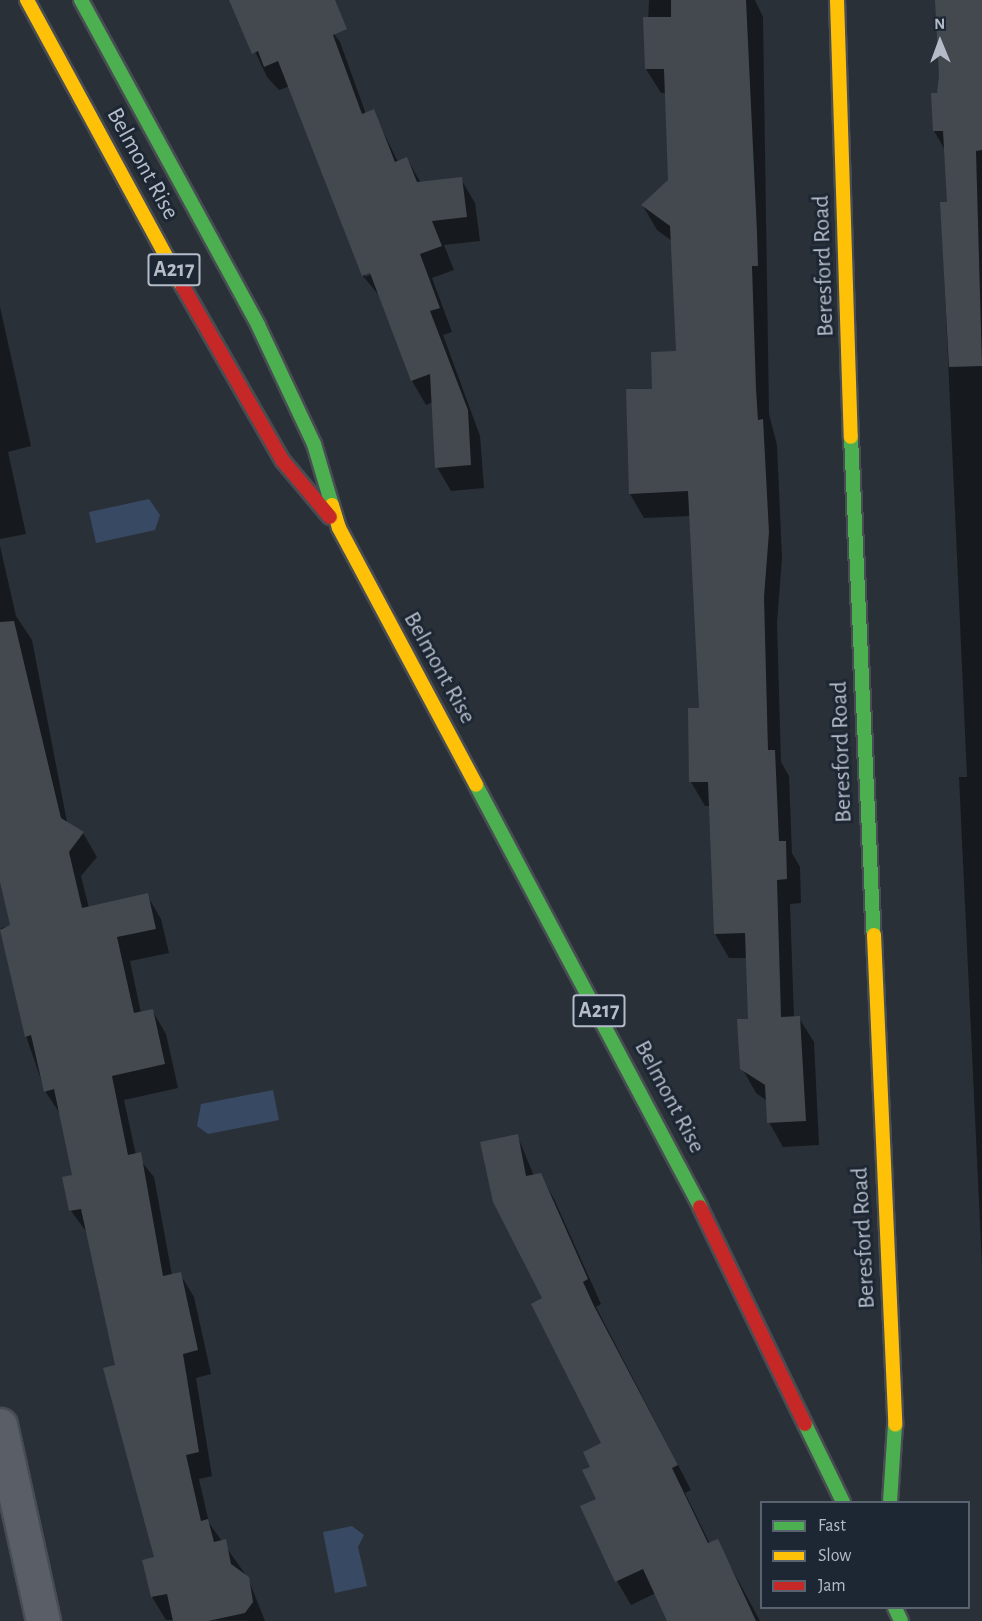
<!DOCTYPE html>
<html>
<head>
<meta charset="utf-8">
<style>
	body { margin:0 }
	#map { position:relative; width:982px; height:1621px; overflow:hidden; background:#2a3038; font-family:"Alegreya Sans",sans-serif }
	div>[style] { position:absolute }
	[style*='--x'] { left:calc(var(--x)*1px); top:calc(var(--y)*1px); width:calc(var(--w)*1px); rotate:calc(var(--a)*1deg) }
	.water>* { inset:0; background:#384963 }
	.shadow>* { inset:0; background:#0007 }
	.building>* { inset:0; background:#444950 }
	.roads { filter:drop-shadow(2px 0 #484c53) drop-shadow(-2px 0 #484c53) drop-shadow(0 2px #484c53) drop-shadow(0 -2px #484c53) }
	.street>* { height:33px; margin:-16.5px; padding:0 16.5px; transform-origin:16.5px; border-radius:16.5px; background:#5a5e66 }
	.fast>* { height:14px; margin:-7px; padding:0 7px; transform-origin:7px; border-radius:7px; background:#4caf50 }
	.slow>* { height:14px; margin:-7px; padding:0 7px; transform-origin:7px; border-radius:7px; background:#ffc107 }
	.jam>* { height:14px; margin:-7px; padding:0 7px; transform-origin:7px; border-radius:7px; background:#c62828 }
	span { translate:-50% -50%; white-space:nowrap; text-align:center; line-height:1.15; -webkit-text-stroke:6px #1d2633; paint-order:stroke }
	.shield-label span { padding:2px 4px; background:#1d2633; border:2px solid; border-radius:4px; -webkit-text-stroke-width:0 }
	.shield-label { font-size:22px; color:#b4bcc9; font-weight:700 }
	.street-label { font-size:24px; color:#b4bcc9 }
	.legend { position:absolute; left:760px; top:1501px; width:210px; height:108px; box-sizing:border-box; background:#1d2633; border:2px solid #59626f; margin:0; padding:8px 10px; list-style:none; font-size:18px; color:#b4bcc9 }
	.legend li { display:flex; align-items:center; gap:12px; height:30px }
	.legend b { width:30px; border:2px solid #59626f }
	.north { position:absolute; left:910px; top:12px; width:60px; height:60px; -webkit-text-stroke:4px #1d2633; paint-order:stroke; rotate:359deg; font-size:16px; font-weight:700; line-height:24px; text-align:center; color:#b4bcc9 }
	.north::after { content:''; display:block; margin:auto; width:21px; height:27px; background:#b4bcc9; clip-path:polygon(50% 0,100% 100%,50% 72%,0 100%) }
</style>
</head>
<body>
<div id="map">
	<div class="water">
		<i style="clip-path:polygon(149px 499px,160px 515px,155px 530px,96px 543px,89px 512px)"></i>
		<i style="clip-path:polygon(273px 1090px,279px 1120px,208px 1134px,197px 1126px,201px 1104px)"></i>
		<i style="clip-path:polygon(352px 1526px,364px 1535px,358px 1547px,367px 1586px,335px 1593px,323px 1532px)"></i>
	</div>
	<div class="shadow">
		<i style="clip-path:polygon(evenodd,231px 0,308px 0,340px 42px,366px 114px,373px 111px,398px 162px,407px 159px,421px 183px,461px 179px,475px 203px,480px 241px,444px 245px,454px 270px,432px 278px,452px 332px,443px 335px,480px 436px,484px 488px,451px 491px,437px 467px,433px 402px,426px 405px,412px 381px,381px 298px,363px 276px,290px 86px,279px 90px,267px 77px,231px 0,377px 272px,365px 277px,365px 274px,377px 272px)"></i>
		<i style="clip-path:polygon(649px 0,755px 0,763px 17px,769px 414px,777px 445px,782px 558px,777px 623px,781px 762px,789px 776px,792px 853px,800px 867px,801px 903px,790px 904px,794px 1018px,799px 1018px,814px 1042px,819px 1145px,783px 1147px,769px 1122px,767px 1101px,756px 1093px,742px 1068px,750px 1020px,748px 958px,729px 958px,715px 934px,710px 806px,705px 806px,691px 782px,701px 709px,690px 516px,644px 518px,630px 494px,654px 390px,677px 353px,672px 241px,657px 230px,643px 206px,669px 181px,666px 93px,661px 93px,646px 69px)"></i>
		<i style="clip-path:polygon(937px 0,982px 0,982px 1266px,959px 777px,967px 777px,941px 204px,948px 203px,945px 150px,934px 131px,941px 76px)"></i>
		<i style="clip-path:polygon(0 307px,31px 446px,8px 452px,26px 534px,0 539px)"></i>
		<i style="clip-path:polygon(0 546px,16px 616px,32px 640px,67px 822px,83px 833px,97px 857px,81px 876px,89px 908px,147px 895px,161px 919px,169px 953px,130px 961px,141px 1013px,152px 1010px,166px 1034px,178px 1088px,124px 1100px,136px 1155px,154px 1177px,172px 1275px,180px 1274px,194px 1297px,211px 1374px,196px 1378px,212px 1476px,199px 1479px,209px 1523px,248px 1578px,265px 1621px,166px 1620px,152px 1597px,156px 1558px,88px 1234px,71px 1211px,64px 1178px,74px 1176px,61px 1115px,45px 1091px,26px 1036px,1px 928px,12px 926px,0 869px)"></i>
		<i style="clip-path:polygon(517px 1135px,534px 1176px,540px 1174px,554px 1199px,601px 1304px,596px 1307px,691px 1490px,685px 1493px,710px 1544px,717px 1541px,760px 1621px,670px 1621px,656px 1593px,631px 1605px,617px 1581px,592px 1467px,603px 1444px,544px 1299px)"></i>
	</div>
	<div class="building">
		<i style="clip-path:polygon(229px 0,335px 0,347px 29px,333px 35px,362px 114px,374px 109px,395px 162px,407px 157px,417px 182px,462px 177px,467px 217px,432px 221px,442px 246px,420px 254px,440px 308px,430px 311px,468px 410px,471px 465px,435px 468px,430px 374px,411px 381px,370px 273px,362px 276px,278px 61px,264px 67px,258px 51px,252px 54px)"></i>
		<i style="clip-path:polygon(671px 0,746px 0,757px 232px,758px 266px,752px 266px,756px 389px,758px 420px,763px 419px,769px 532px,764px 597px,768px 750px,775px 750px,779px 841px,786px 841px,787px 879px,777px 880px,781px 1017px,800px 1016px,806px 1121px,767px 1123px,765px 1085px,740px 1069px,737px 1019px,748px 1019px,745px 933px,714px 934px,708px 782px,689px 782px,688px 708px,699px 708px,688px 491px,629px 494px,626px 389px,652px 389px,651px 352px,676px 351px,670px 226px,641px 205px,668px 180px,664px 69px,645px 69px,643px 17px,671px 17px)"></i>
		<i style="clip-path:polygon(935px 0,982px 0,982px 150px,976px 151px,982px 366px,949px 367px,940px 202px,947px 202px,943px 131px,933px 131px,931px 93px,937px 93px,939px 76px)"></i>
		<i style="clip-path:polygon(14px 621px,61px 818px,84px 832px,69px 852px,82px 908px,148px 893px,156px 929px,117px 937px,134px 1013px,153px 1009px,165px 1064px,112px 1076px,128px 1155px,141px 1152px,163px 1276px,181px 1272px,198px 1350px,183px 1354px,199px 1452px,186px 1455px,201px 1521px,208px 1519px,214px 1542px,226px 1539px,231px 1564px,249px 1577px,253px 1602px,245px 1613px,208px 1621px,173px 1621px,167px 1594px,151px 1597px,142px 1560px,154px 1557px,103px 1368px,115px 1365px,81px 1209px,69px 1211px,62px 1177px,72px 1175px,54px 1089px,44px 1092px,31px 1035px,25px 1037px,0 930px,10px 925px,0 882px,0 622px)"></i>
		<i style="clip-path:polygon(518px 1134px,526px 1176px,541px 1173px,588px 1279px,583px 1282px,594px 1306px,678px 1465px,672px 1468px,708px 1543px,718px 1539px,756px 1621px,667px 1621px,643px 1569px,615px 1582px,580px 1506px,596px 1499px,582px 1470px,590px 1467px,583px 1452px,601px 1443px,531px 1304px,542px 1298px,493px 1202px,480px 1142px)"></i>
	</div>
	<div class="roads">
		<div class="street">
			<i style="--x:0;--y:1425;--w:201;--a:77.6"></i>
		</div>
		<div class="fast">
			<i style="--x:81;--y:0;--w:370;--a:61.4"></i>
			<i style="--x:258;--y:325;--w:132;--a:64.8"></i>
			<i style="--x:314;--y:444;--w:64;--a:73.6"></i>
			<i style="--x:851;--y:437;--w:499;--a:87.4"></i>
			<i style="--x:476;--y:785;--w:478;--a:62"></i>
			<i style="--x:805;--y:1424;--w:87;--a:64"></i>
			<i style="--x:890;--y:1502;--w:77;--a:-86.3"></i>
			<i style="--x:895;--y:1608;--w:14;--a:65"></i>
		</div>
		<div class="slow">
			<i style="--x:27;--y:0;--w:324;--a:61.5"></i>
			<i style="--x:837;--y:0;--w:437;--a:88.2"></i>
			<i style="--x:332;--y:505;--w:24;--a:73"></i>
			<i style="--x:339;--y:528;--w:291;--a:61.9"></i>
			<i style="--x:874;--y:935;--w:490;--a:87.5"></i>
		</div>
		<div class="jam">
			<i style="--x:182;--y:285;--w:203;--a:60.2"></i>
			<i style="--x:283;--y:461;--w:73;--a:50"></i>
			<i style="--x:700;--y:1207;--w:241;--a:64.2"></i>
		</div>
	</div>
	<div class="shield-label">
		<span style="left:174px;top:270px">A217</span>
		<span style="left:599px;top:1011px">A217</span>
	</div>
	<div class="street-label">
		<span style="left:142px;top:164px;rotate:61deg">Belmont Rise</span>
		<span style="left:824px;top:266px;rotate:-92deg">Beresford Road</span>
		<span style="left:439px;top:668px;rotate:61deg">Belmont Rise</span>
		<span style="left:842px;top:752px;rotate:-92deg">Beresford Road</span>
		<span style="left:669px;top:1097px;rotate:62deg">Belmont Rise</span>
		<span style="left:864px;top:1238px;rotate:-93deg">Beresford Road</span>
	</div>
	<ul class="legend">
	<li><b style="height:8px;background:#4caf50"></b>Fast</li>
	<li><b style="height:8px;background:#ffc107"></b>Slow</li>
	<li><b style="height:8px;background:#c62828"></b>Jam</li>
	</ul>
	<div class="north">N</div>
</div>
</body>
</html>
